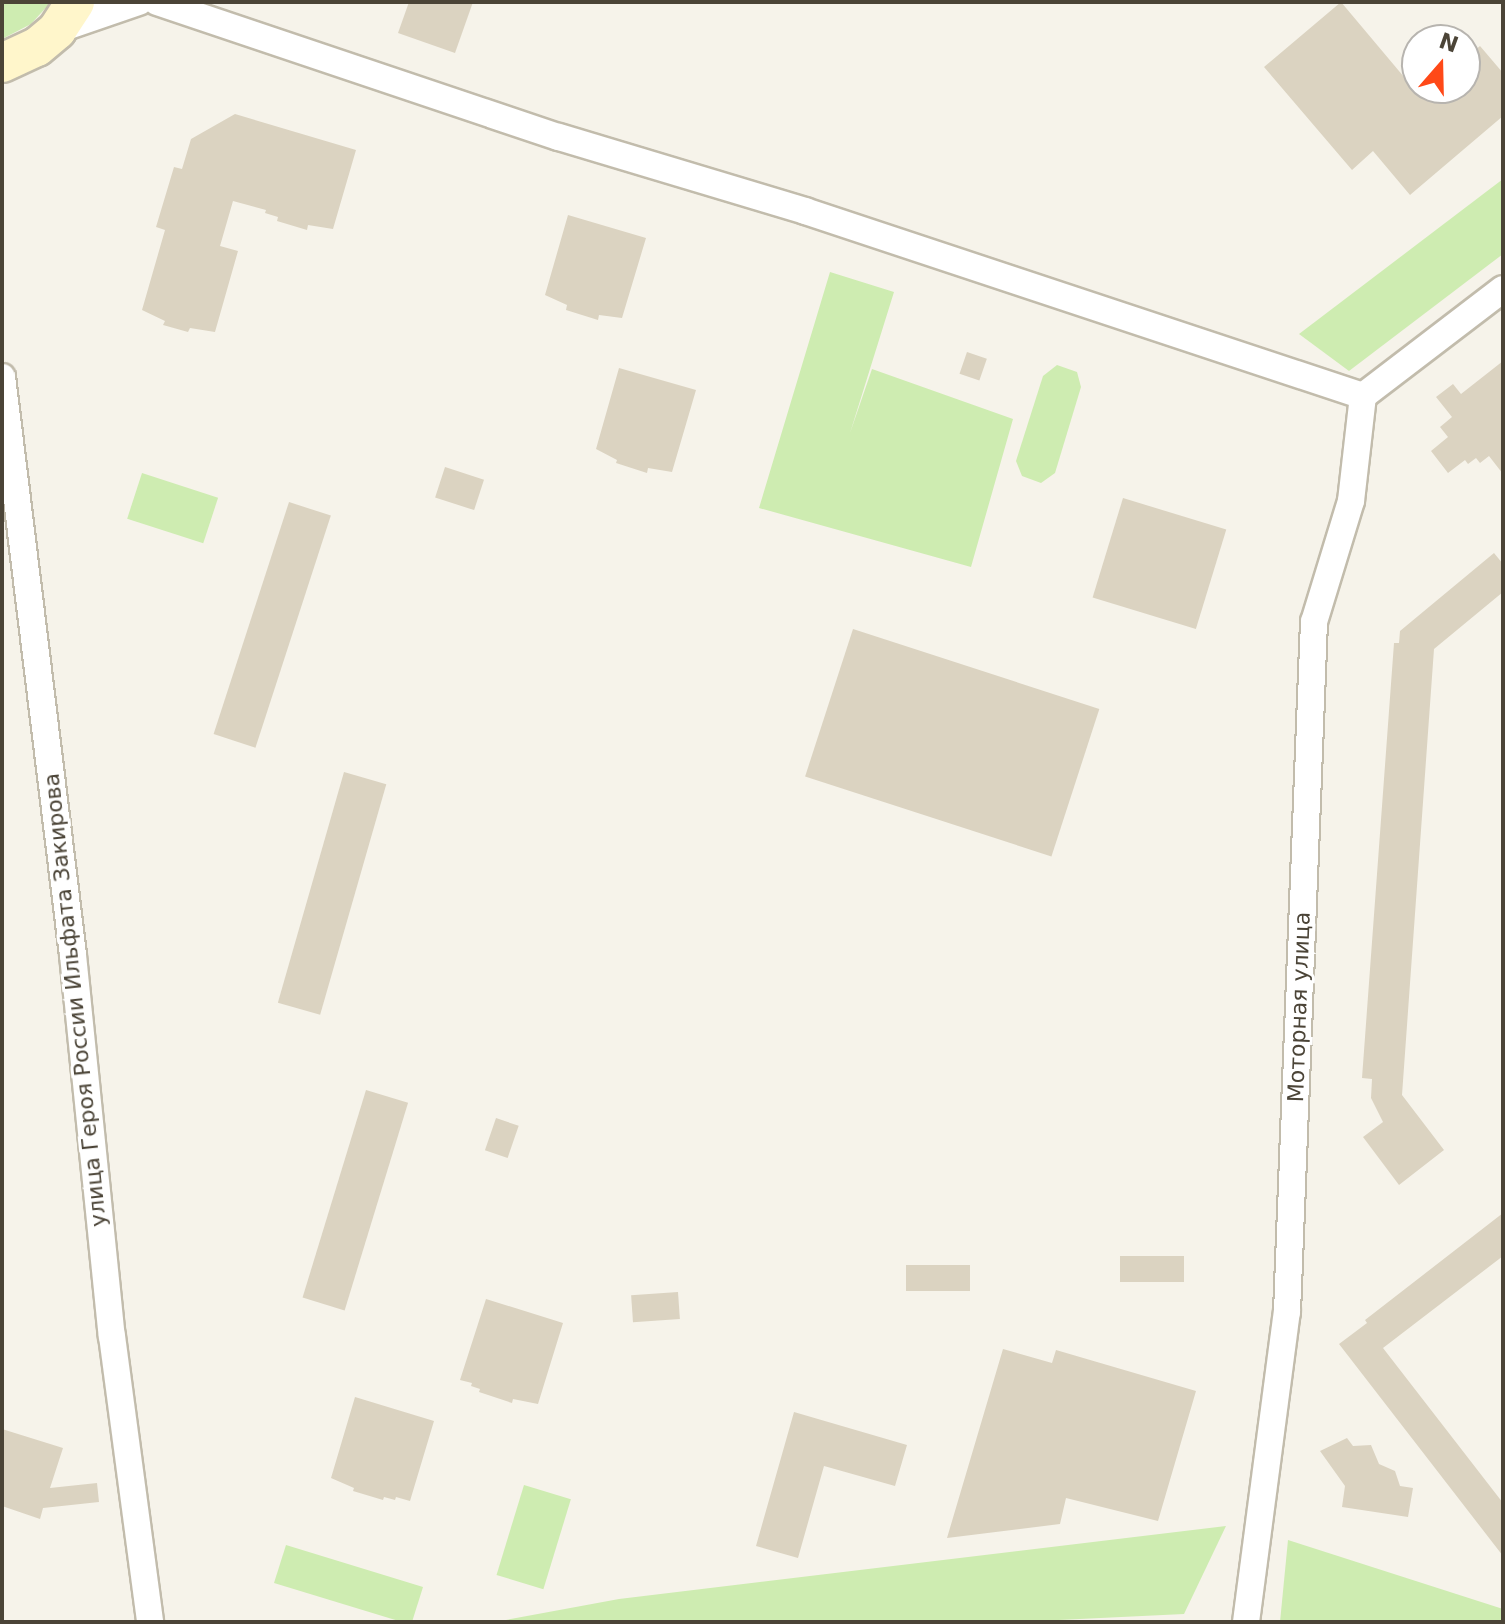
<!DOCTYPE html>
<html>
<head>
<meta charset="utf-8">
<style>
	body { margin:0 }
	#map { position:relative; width:1505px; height:1624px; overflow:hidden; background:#f6f3ea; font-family:"DejaVu Sans",sans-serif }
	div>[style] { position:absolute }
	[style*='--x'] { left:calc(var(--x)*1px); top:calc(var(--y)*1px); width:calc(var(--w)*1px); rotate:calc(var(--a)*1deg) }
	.green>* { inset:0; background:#ceecb1; transform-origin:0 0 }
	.building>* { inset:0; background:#dbd3c1; transform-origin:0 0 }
	.roads { filter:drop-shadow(2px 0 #c2bcac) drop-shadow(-2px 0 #c2bcac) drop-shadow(0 2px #c2bcac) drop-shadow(0 -2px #c2bcac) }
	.minor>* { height:26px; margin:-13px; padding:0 13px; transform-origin:13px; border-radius:13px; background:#fff }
	.secondary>* { height:38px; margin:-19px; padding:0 19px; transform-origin:19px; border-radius:19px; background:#fff6cb }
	span { translate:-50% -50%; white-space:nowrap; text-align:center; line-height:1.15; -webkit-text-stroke:6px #fff; paint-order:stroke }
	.street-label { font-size:22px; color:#4b4437 }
	.frame { position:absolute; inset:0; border:4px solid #4b4437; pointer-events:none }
	.north { position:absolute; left:1401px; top:24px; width:80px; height:80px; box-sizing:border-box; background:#fff; border:2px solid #b7b4af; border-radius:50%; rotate:20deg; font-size:22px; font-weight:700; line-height:32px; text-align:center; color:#4b4437 }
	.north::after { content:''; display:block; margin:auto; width:28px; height:36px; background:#ff4918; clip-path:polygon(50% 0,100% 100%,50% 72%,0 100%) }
</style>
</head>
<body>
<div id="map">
	<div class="green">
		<i style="clip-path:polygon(2px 2px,51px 2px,31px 24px,2px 39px)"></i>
		<i style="clip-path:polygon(1503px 179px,1503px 254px,1349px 371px,1299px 334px)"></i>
		<i style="clip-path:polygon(830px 272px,894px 292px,850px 433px,872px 369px,1013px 419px,971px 567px,759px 508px)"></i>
		<i style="clip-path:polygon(1057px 365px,1077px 372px,1081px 387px,1055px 473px,1041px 483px,1022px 476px,1016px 461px,1043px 376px)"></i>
		<i style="left:142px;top:473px;width:80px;height:48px;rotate:18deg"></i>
		<i style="left:524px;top:1485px;width:49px;height:94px;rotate:17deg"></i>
		<i style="clip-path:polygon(1226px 1526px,1184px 1614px,1017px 1622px,495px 1622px,619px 1599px)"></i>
		<i style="clip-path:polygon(1288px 1540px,1503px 1609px,1503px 1622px,1280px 1622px)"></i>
		<i style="clip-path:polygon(286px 1545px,423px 1587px,412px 1622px,402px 1622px,274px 1583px)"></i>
	</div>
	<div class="building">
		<i style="clip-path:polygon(409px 2px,473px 2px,455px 53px,398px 33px)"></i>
		<i style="clip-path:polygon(1341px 2px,1420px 96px,1430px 88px,1465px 88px,1465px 58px,1480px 46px,1503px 73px,1503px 116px,1410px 195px,1373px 151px,1352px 170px,1264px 67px)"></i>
		<i style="clip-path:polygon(235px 114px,356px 150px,333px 229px,308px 225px,307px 230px,277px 221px,278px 217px,265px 213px,266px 210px,233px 201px,220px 246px,238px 251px,215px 332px,190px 328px,188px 332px,163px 325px,165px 321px,142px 310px,165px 230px,156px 227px,174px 167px,182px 169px,191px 139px)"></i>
		<i style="clip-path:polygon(568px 215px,646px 238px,622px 318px,599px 315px,598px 320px,566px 310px,567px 305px,545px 295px)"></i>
		<i style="left:967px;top:352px;width:21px;height:23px;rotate:19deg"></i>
		<i style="clip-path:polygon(1503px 361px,1503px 474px,1489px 456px,1480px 463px,1476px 458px,1468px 464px,1465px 460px,1448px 473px,1431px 451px,1448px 437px,1440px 427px,1452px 417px,1436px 397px,1453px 384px,1461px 394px)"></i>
		<i style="clip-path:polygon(619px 368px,696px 390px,672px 472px,648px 468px,647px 473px,616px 463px,617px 460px,596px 449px)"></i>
		<i style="left:445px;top:467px;width:41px;height:32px;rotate:18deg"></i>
		<i style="left:1123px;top:498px;width:108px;height:104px;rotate:17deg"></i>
		<i style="left:289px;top:502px;width:44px;height:244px;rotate:18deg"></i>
		<i style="clip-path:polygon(1494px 553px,1503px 564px,1503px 592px,1434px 649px,1402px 1095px,1444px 1150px,1399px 1185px,1363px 1137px,1383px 1122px,1371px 1098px,1372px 1079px,1362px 1078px,1394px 643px,1399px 643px,1400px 631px)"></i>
		<i style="left:853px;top:629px;width:259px;height:155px;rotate:18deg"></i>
		<i style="left:344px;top:772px;width:44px;height:240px;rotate:16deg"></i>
		<i style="left:366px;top:1090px;width:44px;height:217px;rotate:17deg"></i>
		<i style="left:496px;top:1118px;width:24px;height:34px;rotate:19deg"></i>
		<i style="clip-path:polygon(1503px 1213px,1503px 1256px,1383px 1348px,1503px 1503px,1503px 1556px,1339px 1344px,1367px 1323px,1365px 1320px)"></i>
		<i style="left:1184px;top:1256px;width:26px;height:64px;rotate:90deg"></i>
		<i style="left:970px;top:1265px;width:26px;height:64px;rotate:90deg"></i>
		<i style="left:678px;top:1292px;width:27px;height:47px;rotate:86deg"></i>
		<i style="clip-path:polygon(486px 1299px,563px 1323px,538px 1404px,513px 1399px,512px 1403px,479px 1392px,480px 1389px,471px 1386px,472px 1383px,460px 1380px)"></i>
		<i style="clip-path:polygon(1003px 1349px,1052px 1363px,1056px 1350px,1196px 1391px,1158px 1521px,1066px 1498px,1060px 1524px,947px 1538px)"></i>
		<i style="clip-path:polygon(355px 1397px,434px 1421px,410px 1501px,396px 1497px,395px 1500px,384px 1497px,383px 1500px,353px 1491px,354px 1488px,331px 1478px)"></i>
		<i style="clip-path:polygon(794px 1412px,907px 1445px,895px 1486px,824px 1466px,798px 1558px,756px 1546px)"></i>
		<i style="clip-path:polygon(2px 1429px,63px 1448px,50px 1488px,97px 1483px,99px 1502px,43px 1508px,40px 1519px,2px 1506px)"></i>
		<i style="clip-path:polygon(1347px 1438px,1353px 1446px,1371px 1445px,1379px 1464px,1395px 1471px,1400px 1486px,1413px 1488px,1408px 1517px,1342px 1507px,1345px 1486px,1320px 1451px)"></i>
	</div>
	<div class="roads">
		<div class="minor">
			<i style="--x:157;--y:2;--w:424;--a:18.6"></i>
			<i style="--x:559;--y:137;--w:257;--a:16.7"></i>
			<i style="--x:805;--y:211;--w:588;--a:18.34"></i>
			<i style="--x:57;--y:30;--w:87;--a:-18.9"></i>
			<i style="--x:2;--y:377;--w:582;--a:83"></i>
			<i style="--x:73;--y:955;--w:383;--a:84.2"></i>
			<i style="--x:112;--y:1336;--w:289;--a:82.4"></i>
			<i style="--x:1363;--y:396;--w:176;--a:-37.4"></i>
			<i style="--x:1246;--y:1622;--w:313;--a:-82.5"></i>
			<i style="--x:1287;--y:1312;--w:691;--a:-87.76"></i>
			<i style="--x:1314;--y:622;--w:127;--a:-73"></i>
			<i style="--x:1351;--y:501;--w:106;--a:-83.5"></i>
		</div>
		<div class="secondary">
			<i style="--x:2;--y:63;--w:38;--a:-25"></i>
			<i style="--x:37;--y:47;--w:26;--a:-40"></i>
			<i style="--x:57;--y:30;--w:33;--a:-57"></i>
		</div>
	</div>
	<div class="street-label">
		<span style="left:75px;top:1000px;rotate:-96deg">улица Героя России Ильфата Закирова</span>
		<span style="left:1299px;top:1007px;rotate:-88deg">Моторная улица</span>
	</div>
	<div class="frame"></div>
	<div class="north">N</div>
</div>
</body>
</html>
